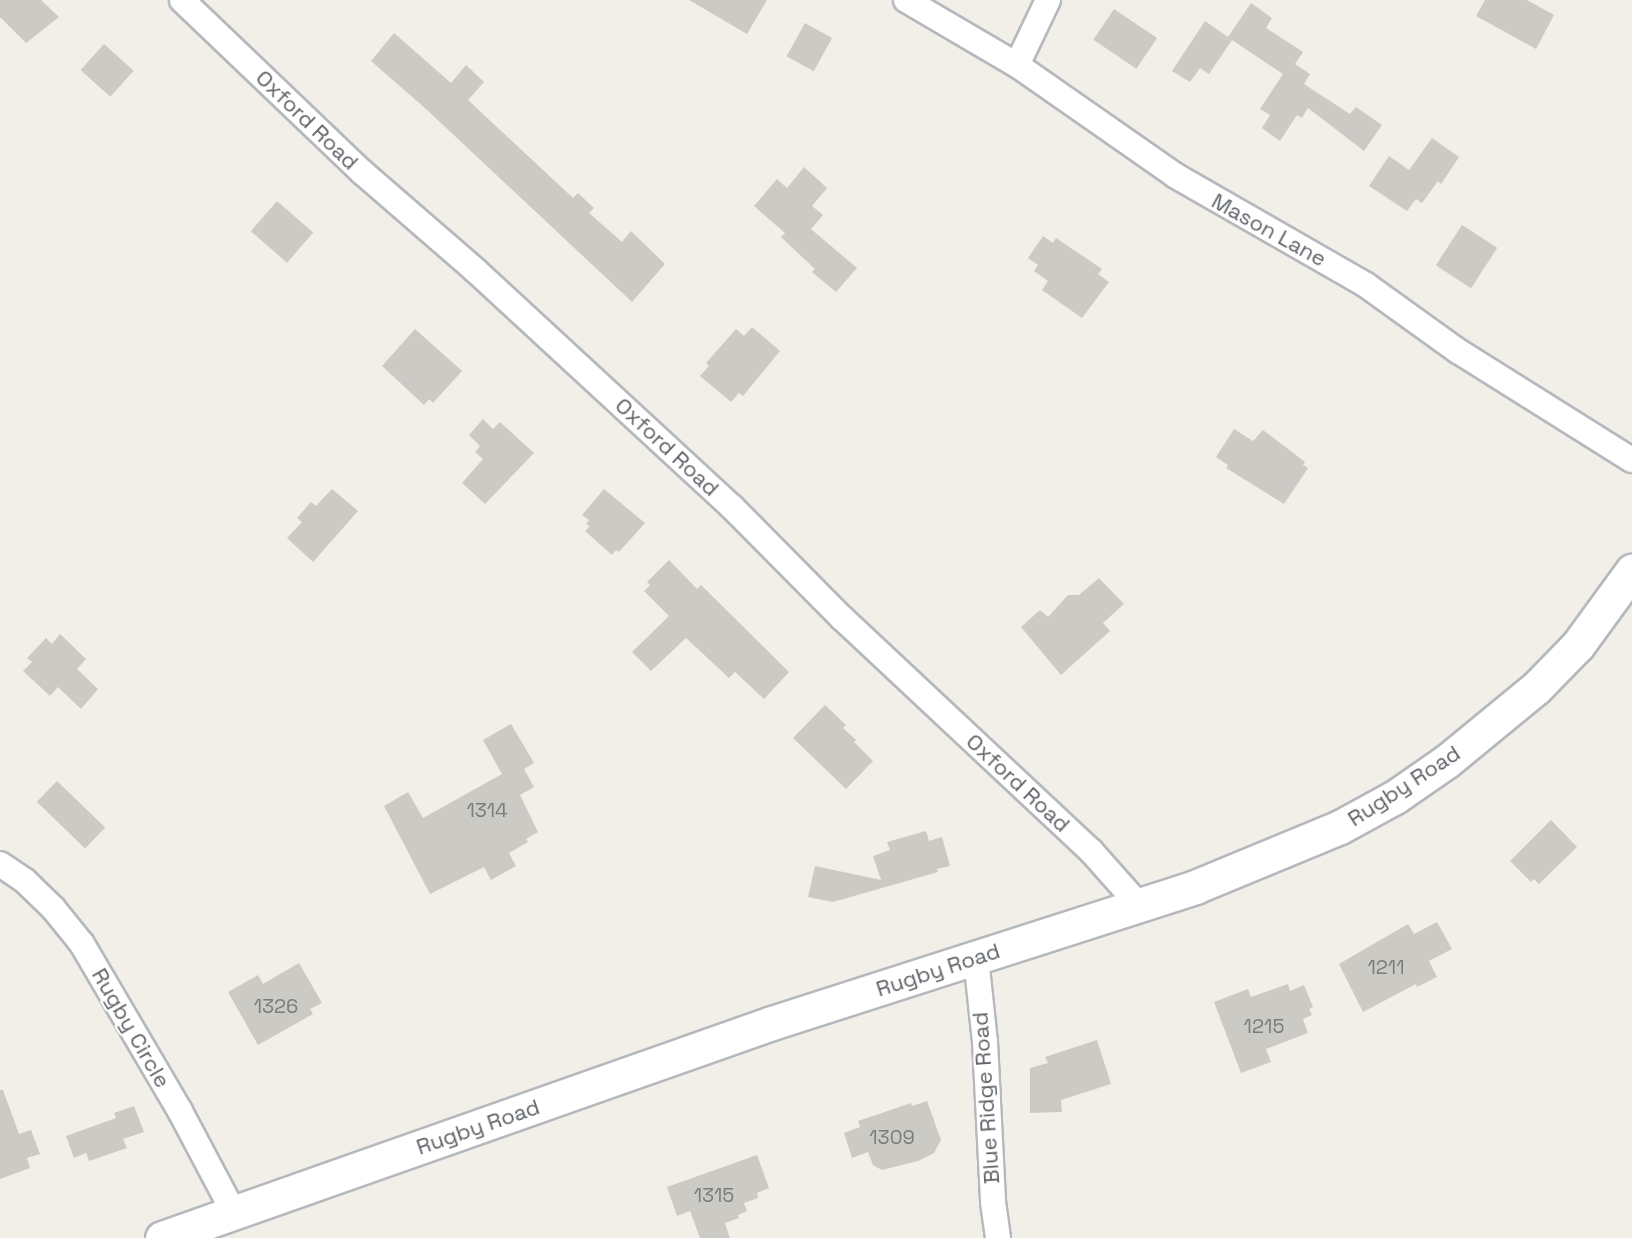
<!DOCTYPE html>
<html>
<head>
<meta charset="utf-8">
<style>
	body { margin:0 }
	#map { position:relative; width:1632px; height:1238px; overflow:hidden; background:#f1efe8; font-family:"Space Grotesk",sans-serif }
	div>[style] { position:absolute }
	[style*='--x'] { left:calc(var(--x)*1px); top:calc(var(--y)*1px); width:calc(var(--w)*1px); rotate:calc(var(--a)*1deg) }
	.building>* { inset:0; background:#cccac5; transform-origin:0 0 }
	.roads { filter:drop-shadow(2px 0 #b5b8bc) drop-shadow(-2px 0 #b5b8bc) drop-shadow(0 2px #b5b8bc) drop-shadow(0 -2px #b5b8bc) }
	.street>* { height:24px; margin:-12px; padding:0 12px; transform-origin:12px; border-radius:12px; background:#fff }
	.secondary>* { height:33px; margin:-16.5px; padding:0 16.5px; transform-origin:16.5px; border-radius:16.5px; background:#fff }
	span { translate:-50% -50%; white-space:nowrap; text-align:center; line-height:1.15; -webkit-text-stroke:4.5px #fff; paint-order:stroke }
	.number-label { font-size:20px; color:#7a7d7f }
	.number-label span { -webkit-text-stroke-width:0 }
	.street-label { font-size:22px; color:#5f6368 }
</style>
</head>
<body>
<div id="map">
	<div class="building">
		<i style="clip-path:polygon(0 0,41px 0,59px 17px,26px 43px,0 17px)"></i>
		<i style="clip-path:polygon(689px 0,767px 0,747px 34px)"></i>
		<i style="clip-path:polygon(1485px 0,1527px 0,1554px 15px,1536px 49px,1476px 16px)"></i>
		<i style="clip-path:polygon(1251px 3px,1272px 18px,1266px 28px,1303px 52px,1295px 64px,1310px 74px,1304px 84px,1350px 114px,1356px 107px,1382px 125px,1364px 151px,1308px 108px,1302px 118px,1297px 115px,1280px 141px,1262px 128px,1270px 115px,1260px 109px,1283px 74px,1232px 40px,1209px 74px,1200px 68px,1190px 82px,1172px 71px,1205px 21px,1228px 37px)"></i>
		<i style="left:1114px;top:9px;width:52px;height:37px;rotate:34deg"></i>
		<i style="left:805px;top:23px;width:31px;height:38px;rotate:29deg"></i>
		<i style="clip-path:polygon(394px 33px,451px 83px,466px 65px,484px 82px,468px 100px,573px 198px,578px 193px,594px 208px,589px 213px,622px 242px,631px 231px,665px 264px,632px 302px,426px 109px,371px 61px)"></i>
		<i style="left:104px;top:44px;width:40px;height:35px;rotate:42deg"></i>
		<i style="clip-path:polygon(1432px 138px,1459px 157px,1441px 184px,1438px 181px,1422px 203px,1416px 199px,1407px 211px,1369px 186px,1389px 156px,1409px 170px)"></i>
		<i style="clip-path:polygon(804px 167px,827px 188px,812px 206px,823px 215px,811px 229px,857px 268px,836px 292px,812px 272px,815px 269px,781px 237px,785px 233px,754px 206px,777px 179px,787px 188px)"></i>
		<i style="left:277px;top:201px;width:48px;height:40px;rotate:41deg"></i>
		<i style="left:1462px;top:225px;width:42px;height:48px;rotate:33deg"></i>
		<i style="clip-path:polygon(1043px 236px,1053px 243px,1056px 238px,1102px 269px,1098px 274px,1109px 282px,1082px 318px,1042px 290px,1048px 281px,1034px 271px,1038px 265px,1028px 258px)"></i>
		<i style="clip-path:polygon(752px 327px,780px 351px,743px 396px,739px 393px,731px 402px,700px 376px,709px 366px,706px 363px,736px 329px,744px 336px)"></i>
		<i style="clip-path:polygon(415px 329px,462px 371px,433px 403px,429px 399px,424px 405px,382px 366px)"></i>
		<i style="clip-path:polygon(483px 419px,493px 429px,500px 422px,534px 453px,485px 504px,462px 483px,483px 459px,475px 452px,480px 446px,469px 435px)"></i>
		<i style="clip-path:polygon(1234px 429px,1253px 441px,1263px 430px,1305px 462px,1303px 465px,1308px 468px,1284px 504px,1226px 468px,1228px 465px,1216px 457px)"></i>
		<i style="clip-path:polygon(332px 489px,358px 511px,313px 562px,287px 538px,302px 522px,297px 518px,311px 502px,316px 506px)"></i>
		<i style="clip-path:polygon(604px 489px,645px 523px,619px 552px,616px 550px,612px 555px,585px 531px,590px 526px,586px 524px,589px 520px,582px 515px)"></i>
		<i style="clip-path:polygon(669px 560px,697px 589px,701px 585px,789px 672px,764px 699px,735px 672px,729px 678px,686px 638px,651px 671px,632px 652px,669px 616px,644px 591px,650px 585px,647px 582px)"></i>
		<i style="clip-path:polygon(1099px 578px,1124px 604px,1103px 623px,1110px 631px,1061px 675px,1021px 627px,1040px 610px,1048px 617px,1068px 595px,1079px 595px)"></i>
		<i style="clip-path:polygon(60px 634px,86px 659px,77px 669px,98px 689px,81px 709px,58px 687px,50px 696px,23px 671px,32px 662px,27px 658px,46px 638px,52px 644px)"></i>
		<i style="clip-path:polygon(825px 705px,846px 725px,843px 728px,856px 740px,854px 742px,873px 761px,846px 789px,793px 738px)"></i>
		<i style="clip-path:polygon(511px 724px,534px 763px,524px 769px,534px 787px,520px 795px,538px 832px,526px 839px,528px 842px,509px 853px,516px 866px,491px 880px,484px 867px,430px 894px,384px 806px,408px 792px,423px 818px,502px 774px,483px 740px)"></i>
		<i style="left:57px;top:781px;width:67px;height:29px;rotate:44deg"></i>
		<i style="clip-path:polygon(1551px 820px,1577px 847px,1539px 884px,1534px 879px,1531px 882px,1510px 861px)"></i>
		<i style="clip-path:polygon(926px 831px,929px 841px,942px 837px,950px 866px,937px 869px,938px 872px,833px 902px,808px 897px,815px 866px,881px 880px,873px 856px,890px 850px,887px 842px)"></i>
		<i style="clip-path:polygon(1437px 922px,1452px 949px,1429px 961px,1437px 977px,1417px 987px,1416px 984px,1363px 1012px,1339px 964px,1408px 924px,1414px 934px)"></i>
		<i style="clip-path:polygon(299px 963px,322px 1003px,310px 1009px,313px 1014px,258px 1045px,228px 992px,258px 975px,263px 984px)"></i>
		<i style="clip-path:polygon(1288px 984px,1290px 991px,1304px 985px,1313px 1007px,1309px 1009px,1312px 1015px,1303px 1019px,1308px 1033px,1266px 1049px,1271px 1062px,1241px 1073px,1214px 1002px,1248px 989px,1251px 997px)"></i>
		<i style="clip-path:polygon(1097px 1040px,1111px 1084px,1061px 1100px,1062px 1112px,1030px 1113px,1030px 1068px,1048px 1063px,1045px 1057px)"></i>
		<i style="clip-path:polygon(0 1090px,3px 1090px,19px 1134px,31px 1130px,40px 1154px,27px 1158px,30px 1168px,0 1179px)"></i>
		<i style="clip-path:polygon(927px 1101px,941px 1140px,934px 1153px,918px 1161px,882px 1170px,873px 1165px,868px 1152px,852px 1158px,844px 1133px,860px 1127px,858px 1121px,911px 1103px,912px 1106px)"></i>
		<i style="clip-path:polygon(134px 1106px,144px 1132px,123px 1139px,127px 1148px,89px 1161px,86px 1153px,74px 1158px,66px 1136px,116px 1118px,114px 1113px)"></i>
		<i style="clip-path:polygon(757px 1155px,769px 1188px,757px 1193px,758px 1198px,744px 1203px,747px 1211px,738px 1215px,739px 1218px,725px 1223px,730px 1238px,700px 1238px,690px 1211px,677px 1216px,667px 1187px)"></i>
	</div>
	<div class="roads">
		<div class="street">
			<i style="--x:182;--y:0;--w:249;--a:43.7"></i>
			<i style="--x:362;--y:172;--w:150;--a:40.9"></i>
			<i style="--x:475;--y:270;--w:350;--a:42.7"></i>
			<i style="--x:732;--y:507;--w:156;--a:45.3"></i>
			<i style="--x:842;--y:618;--w:341;--a:43.1"></i>
			<i style="--x:1091;--y:851;--w:72;--a:48.4"></i>
			<i style="--x:906;--y:0;--w:129;--a:30.4"></i>
			<i style="--x:1017;--y:65;--w:194;--a:34.9"></i>
			<i style="--x:1176;--y:176;--w:219;--a:29.8"></i>
			<i style="--x:1366;--y:285;--w:113;--a:35.7"></i>
			<i style="--x:1458;--y:351;--w:205;--a:32.1"></i>
			<i style="--x:1017;--y:65;--w:72;--a:-64.5"></i>
			<i style="--x:0;--y:864;--w:30;--a:34"></i>
			<i style="--x:25;--y:881;--w:39;--a:44"></i>
			<i style="--x:53;--y:908;--w:46;--a:51.1"></i>
			<i style="--x:82;--y:944;--w:194;--a:59.6"></i>
			<i style="--x:180;--y:1111;--w:115;--a:62.1"></i>
			<i style="--x:976;--y:958;--w:84;--a:83.9"></i>
			<i style="--x:985;--y:1042;--w:160;--a:87.1"></i>
			<i style="--x:993;--y:1202;--w:36;--a:82"></i>
		</div>
		<div class="secondary">
			<i style="--x:162;--y:1238;--w:647;--a:-19.42"></i>
			<i style="--x:772;--y:1023;--w:444;--a:-17.8"></i>
			<i style="--x:1195;--y:887;--w:157;--a:-22.5"></i>
			<i style="--x:1340;--y:827;--w:63;--a:-28.6"></i>
			<i style="--x:1395;--y:797;--w:63;--a:-34.7"></i>
			<i style="--x:1447;--y:761;--w:115;--a:-39.4"></i>
			<i style="--x:1536;--y:688;--w:60;--a:-45.7"></i>
			<i style="--x:1578;--y:645;--w:92;--a:-53.9"></i>
		</div>
	</div>
	<div class="number-label">
		<span style="left:487px;top:810px">1314</span>
		<span style="left:1386px;top:967px">1211</span>
		<span style="left:276px;top:1006px">1326</span>
		<span style="left:1264px;top:1026px">1215</span>
		<span style="left:892px;top:1137px">1309</span>
		<span style="left:714px;top:1195px">1315</span>
	</div>
	<div class="street-label">
		<span style="left:307px;top:120px;rotate:44deg">Oxford Road</span>
		<span style="left:1269px;top:230px;rotate:29deg">Mason Lane</span>
		<span style="left:667px;top:447px;rotate:43deg">Oxford Road</span>
		<span style="left:1018px;top:783px;rotate:43deg">Oxford Road</span>
		<span style="left:1404px;top:786px;rotate:-33deg">Rugby Road</span>
		<span style="left:938px;top:970px;rotate:-18deg">Rugby Road</span>
		<span style="left:131px;top:1028px;rotate:60deg">Rugby Circle</span>
		<span style="left:986px;top:1098px;rotate:-94deg">Blue Ridge Road</span>
		<span style="left:478px;top:1127px;rotate:-19deg">Rugby Road</span>
	</div>
</div>
</body>
</html>
